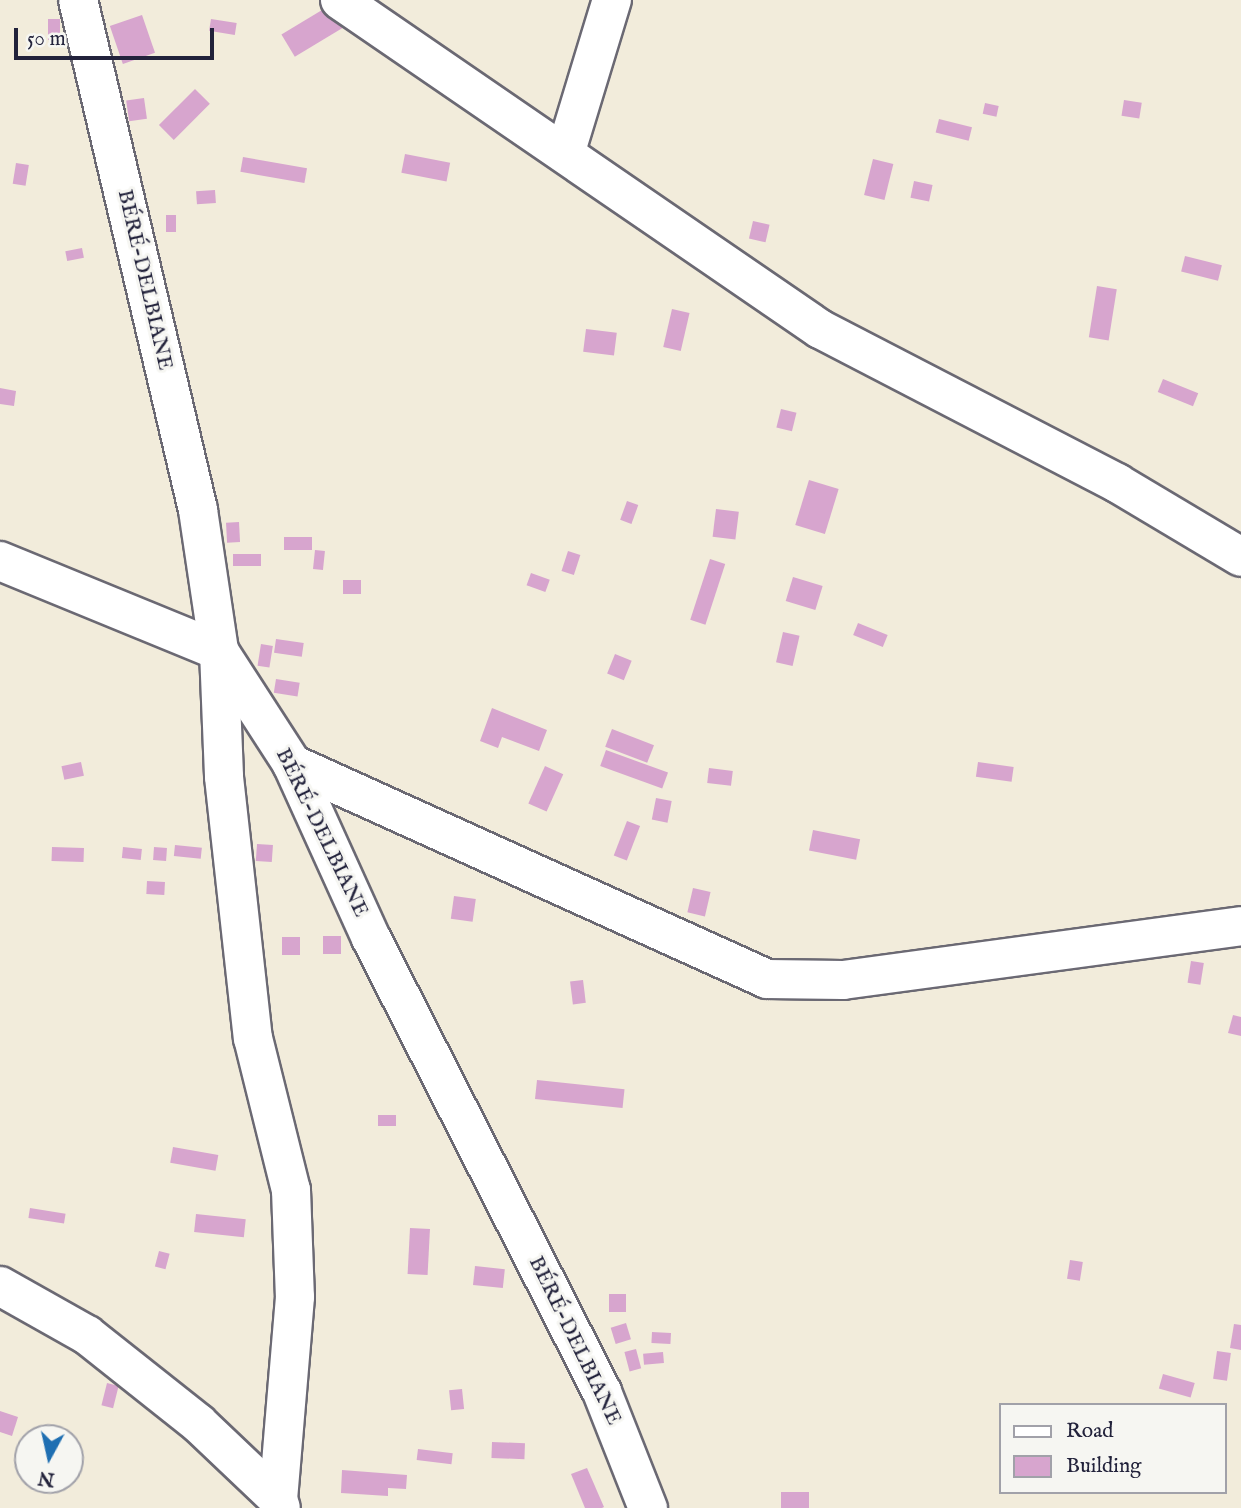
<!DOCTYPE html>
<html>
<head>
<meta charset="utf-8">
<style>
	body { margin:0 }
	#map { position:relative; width:1241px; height:1508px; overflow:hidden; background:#f2ecdb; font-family:"IM FELL English",serif }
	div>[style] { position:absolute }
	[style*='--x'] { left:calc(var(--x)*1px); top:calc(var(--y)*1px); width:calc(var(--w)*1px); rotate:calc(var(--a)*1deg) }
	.building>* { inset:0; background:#d7a5ce; transform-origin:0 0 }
	.roads { filter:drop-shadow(2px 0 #6b6973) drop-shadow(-2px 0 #6b6973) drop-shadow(0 2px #6b6973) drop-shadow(0 -2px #6b6973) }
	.minor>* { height:38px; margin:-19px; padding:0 19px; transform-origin:19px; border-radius:19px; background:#fff }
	span { translate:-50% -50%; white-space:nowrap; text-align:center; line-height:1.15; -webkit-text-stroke:6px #f6f6f2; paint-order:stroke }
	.street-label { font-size:21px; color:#22223b }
	.legend { position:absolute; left:999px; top:1403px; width:228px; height:91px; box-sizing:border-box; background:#f6f6f2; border:2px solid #a1a1a9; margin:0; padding:9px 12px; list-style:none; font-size:21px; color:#22223b }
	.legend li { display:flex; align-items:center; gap:14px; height:35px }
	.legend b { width:35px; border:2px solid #a1a1a9 }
	.north { position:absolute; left:14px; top:1424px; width:70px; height:70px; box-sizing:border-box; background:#f6f6f2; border:2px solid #a1a1a9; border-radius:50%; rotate:188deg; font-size:19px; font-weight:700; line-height:28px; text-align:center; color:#22223b }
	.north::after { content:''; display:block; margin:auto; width:24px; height:32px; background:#1f6fb2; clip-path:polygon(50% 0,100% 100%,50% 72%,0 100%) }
	.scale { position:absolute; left:14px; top:28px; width:200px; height:32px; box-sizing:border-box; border:4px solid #22223b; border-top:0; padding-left:9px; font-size:21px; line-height:24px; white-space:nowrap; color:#22223b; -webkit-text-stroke:5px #f6f6f2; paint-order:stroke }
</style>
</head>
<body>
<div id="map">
	<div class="building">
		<i style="left:332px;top:4px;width:26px;height:59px;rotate:59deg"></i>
		<i style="left:142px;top:15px;width:40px;height:34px;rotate:71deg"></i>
		<i style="left:48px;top:19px;width:12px;height:21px"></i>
		<i style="left:211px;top:19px;width:26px;height:12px;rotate:9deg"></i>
		<i style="left:195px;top:89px;width:21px;height:51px;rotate:45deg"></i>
		<i style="left:144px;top:98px;width:21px;height:18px;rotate:82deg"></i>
		<i style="left:1124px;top:100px;width:18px;height:16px;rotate:9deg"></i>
		<i style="left:985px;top:103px;width:14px;height:11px;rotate:12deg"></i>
		<i style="left:939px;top:119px;width:34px;height:14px;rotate:14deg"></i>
		<i style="left:405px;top:154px;width:46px;height:19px;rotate:11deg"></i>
		<i style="left:243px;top:157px;width:65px;height:15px;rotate:10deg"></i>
		<i style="left:873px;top:159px;width:21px;height:37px;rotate:14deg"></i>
		<i style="left:16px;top:163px;width:13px;height:21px;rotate:9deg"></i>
		<i style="left:914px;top:181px;width:19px;height:17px;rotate:12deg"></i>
		<i style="left:215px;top:190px;width:13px;height:19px;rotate:86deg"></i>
		<i style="left:166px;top:215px;width:10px;height:17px"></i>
		<i style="left:753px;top:221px;width:17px;height:18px;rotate:13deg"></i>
		<i style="left:82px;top:248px;width:10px;height:17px;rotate:79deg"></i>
		<i style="left:1185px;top:256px;width:38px;height:16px;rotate:14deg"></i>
		<i style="left:1097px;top:286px;width:20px;height:52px;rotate:9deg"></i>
		<i style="left:672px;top:309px;width:18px;height:39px;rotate:13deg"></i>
		<i style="left:586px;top:329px;width:31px;height:23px;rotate:7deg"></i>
		<i style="left:1163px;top:379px;width:38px;height:14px;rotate:22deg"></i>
		<i style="clip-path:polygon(0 388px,16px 391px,14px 406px,0 404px)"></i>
		<i style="left:781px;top:409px;width:16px;height:19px;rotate:14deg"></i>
		<i style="left:809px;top:480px;width:31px;height:47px;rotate:17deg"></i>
		<i style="left:627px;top:501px;width:12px;height:20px;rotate:20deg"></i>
		<i style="left:716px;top:509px;width:23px;height:28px;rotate:7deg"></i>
		<i style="left:239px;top:522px;width:20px;height:13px;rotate:87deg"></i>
		<i style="left:312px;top:537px;width:13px;height:28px;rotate:90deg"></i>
		<i style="left:315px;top:550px;width:10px;height:19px;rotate:6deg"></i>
		<i style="left:568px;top:551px;width:13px;height:21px;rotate:18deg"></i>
		<i style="left:261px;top:554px;width:12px;height:28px;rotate:90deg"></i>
		<i style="left:710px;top:559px;width:16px;height:64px;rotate:18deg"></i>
		<i style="left:531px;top:573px;width:20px;height:13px;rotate:20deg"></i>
		<i style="left:793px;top:577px;width:31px;height:25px;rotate:17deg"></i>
		<i style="left:343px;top:580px;width:18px;height:14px"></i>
		<i style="left:858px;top:623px;width:32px;height:13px;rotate:22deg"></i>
		<i style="left:783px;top:632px;width:17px;height:31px;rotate:13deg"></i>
		<i style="left:276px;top:639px;width:28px;height:14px;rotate:8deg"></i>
		<i style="left:261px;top:644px;width:12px;height:22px;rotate:9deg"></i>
		<i style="left:615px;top:654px;width:18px;height:21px;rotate:22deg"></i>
		<i style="left:276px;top:679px;width:24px;height:14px;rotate:9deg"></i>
		<i style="clip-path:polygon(492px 708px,547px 730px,539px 751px,502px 737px,498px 748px,480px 741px)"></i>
		<i style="left:612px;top:729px;width:45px;height:19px;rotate:21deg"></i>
		<i style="left:606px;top:750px;width:66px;height:17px;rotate:20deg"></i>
		<i style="left:81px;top:762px;width:14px;height:20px;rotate:78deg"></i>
		<i style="left:978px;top:762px;width:36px;height:15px;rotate:8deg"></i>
		<i style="left:545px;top:766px;width:20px;height:41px;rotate:24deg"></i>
		<i style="left:709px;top:768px;width:24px;height:15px;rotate:7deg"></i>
		<i style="left:656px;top:798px;width:16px;height:22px;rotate:11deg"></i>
		<i style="left:627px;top:821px;width:14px;height:37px;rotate:21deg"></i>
		<i style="left:813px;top:830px;width:48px;height:21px;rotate:11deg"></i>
		<i style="left:257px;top:844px;width:16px;height:17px;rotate:4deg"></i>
		<i style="left:175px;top:845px;width:27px;height:11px;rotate:6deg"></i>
		<i style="left:52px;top:847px;width:32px;height:14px;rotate:2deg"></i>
		<i style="left:123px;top:847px;width:19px;height:11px;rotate:6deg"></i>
		<i style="left:154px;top:847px;width:13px;height:13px;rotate:4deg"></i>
		<i style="left:147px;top:881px;width:18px;height:13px;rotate:3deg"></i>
		<i style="left:693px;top:888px;width:18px;height:25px;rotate:13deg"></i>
		<i style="left:454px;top:896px;width:22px;height:23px;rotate:8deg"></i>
		<i style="left:323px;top:936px;width:18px;height:18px"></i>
		<i style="left:282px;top:937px;width:18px;height:18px"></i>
		<i style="left:1191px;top:961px;width:13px;height:22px;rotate:9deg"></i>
		<i style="left:583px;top:980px;width:23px;height:13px;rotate:83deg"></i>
		<i style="clip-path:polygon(1233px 1015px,1241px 1017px,1241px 1036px,1228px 1033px)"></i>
		<i style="left:537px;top:1080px;width:88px;height:19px;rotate:6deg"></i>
		<i style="left:378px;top:1115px;width:18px;height:11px"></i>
		<i style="left:173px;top:1147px;width:46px;height:16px;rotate:10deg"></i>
		<i style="left:30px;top:1208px;width:36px;height:10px;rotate:9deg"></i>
		<i style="left:196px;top:1214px;width:50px;height:18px;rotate:6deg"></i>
		<i style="left:410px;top:1228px;width:20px;height:46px;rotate:3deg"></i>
		<i style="left:159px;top:1251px;width:11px;height:16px;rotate:15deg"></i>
		<i style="left:1070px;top:1260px;width:13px;height:19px;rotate:9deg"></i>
		<i style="left:475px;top:1266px;width:30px;height:19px;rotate:6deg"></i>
		<i style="left:609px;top:1294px;width:17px;height:18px"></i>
		<i style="left:626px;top:1323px;width:17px;height:16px;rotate:73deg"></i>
		<i style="clip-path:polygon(1234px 1324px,1241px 1325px,1241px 1350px,1230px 1348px)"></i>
		<i style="left:652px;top:1332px;width:19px;height:11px;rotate:3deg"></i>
		<i style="left:636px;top:1349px;width:20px;height:12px;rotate:75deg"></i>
		<i style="left:1217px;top:1351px;width:14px;height:28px;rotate:8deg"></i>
		<i style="left:663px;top:1352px;width:11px;height:20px;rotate:85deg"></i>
		<i style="left:1163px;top:1374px;width:33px;height:15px;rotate:16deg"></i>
		<i style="left:107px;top:1383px;width:12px;height:23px;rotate:14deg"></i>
		<i style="left:462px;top:1389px;width:20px;height:13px;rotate:84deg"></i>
		<i style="clip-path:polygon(0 1411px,18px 1417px,12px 1436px,0 1432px)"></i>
		<i style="left:492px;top:1442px;width:33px;height:16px;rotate:2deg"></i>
		<i style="left:418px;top:1449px;width:35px;height:11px;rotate:7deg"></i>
		<i style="clip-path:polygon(587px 1468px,604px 1507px,602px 1508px,585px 1508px,571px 1474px)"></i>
		<i style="clip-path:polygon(342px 1470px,407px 1475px,406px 1489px,388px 1488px,388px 1496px,341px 1493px)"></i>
		<i style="left:781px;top:1492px;width:28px;height:16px"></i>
	</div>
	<div class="roads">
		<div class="minor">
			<i style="--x:78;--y:0;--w:524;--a:76.76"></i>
			<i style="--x:198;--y:510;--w:143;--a:81.5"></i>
			<i style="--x:219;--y:651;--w:135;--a:57.1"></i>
			<i style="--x:292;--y:764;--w:191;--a:65.6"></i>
			<i style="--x:371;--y:938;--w:509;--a:63.03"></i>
			<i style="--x:602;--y:1392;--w:125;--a:68.4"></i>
			<i style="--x:340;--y:0;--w:582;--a:34.43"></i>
			<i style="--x:820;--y:329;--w:335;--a:27.4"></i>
			<i style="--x:1117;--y:483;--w:144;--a:30.8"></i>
			<i style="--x:566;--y:151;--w:158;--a:-73.1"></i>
			<i style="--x:0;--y:561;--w:237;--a:22.3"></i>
			<i style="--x:219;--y:651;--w:126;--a:87.7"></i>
			<i style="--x:224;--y:777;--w:263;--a:83.7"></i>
			<i style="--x:253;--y:1038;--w:157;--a:76"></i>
			<i style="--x:291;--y:1190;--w:107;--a:87.9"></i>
			<i style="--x:295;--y:1297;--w:203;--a:94.8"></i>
			<i style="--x:292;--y:764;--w:521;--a:24.35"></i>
			<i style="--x:767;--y:979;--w:76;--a:0.8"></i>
			<i style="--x:843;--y:980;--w:402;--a:-7.7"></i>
			<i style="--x:0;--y:1286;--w:100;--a:29.4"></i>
			<i style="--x:87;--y:1335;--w:142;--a:38.4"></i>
			<i style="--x:198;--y:1423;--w:110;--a:43.5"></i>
			<i style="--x:278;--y:1499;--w:9;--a:72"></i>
		</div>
	</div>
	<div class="street-label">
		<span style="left:144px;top:280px;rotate:77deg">BÉRÉ-DELBIANE</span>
		<span style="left:321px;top:833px;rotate:64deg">BÉRÉ-DELBIANE</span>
		<span style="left:574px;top:1341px;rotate:64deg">BÉRÉ-DELBIANE</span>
	</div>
	<ul class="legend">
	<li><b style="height:9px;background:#fff"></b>Road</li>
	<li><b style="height:19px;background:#d7a5ce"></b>Building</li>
	</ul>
	<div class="north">N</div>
	<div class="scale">50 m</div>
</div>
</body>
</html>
